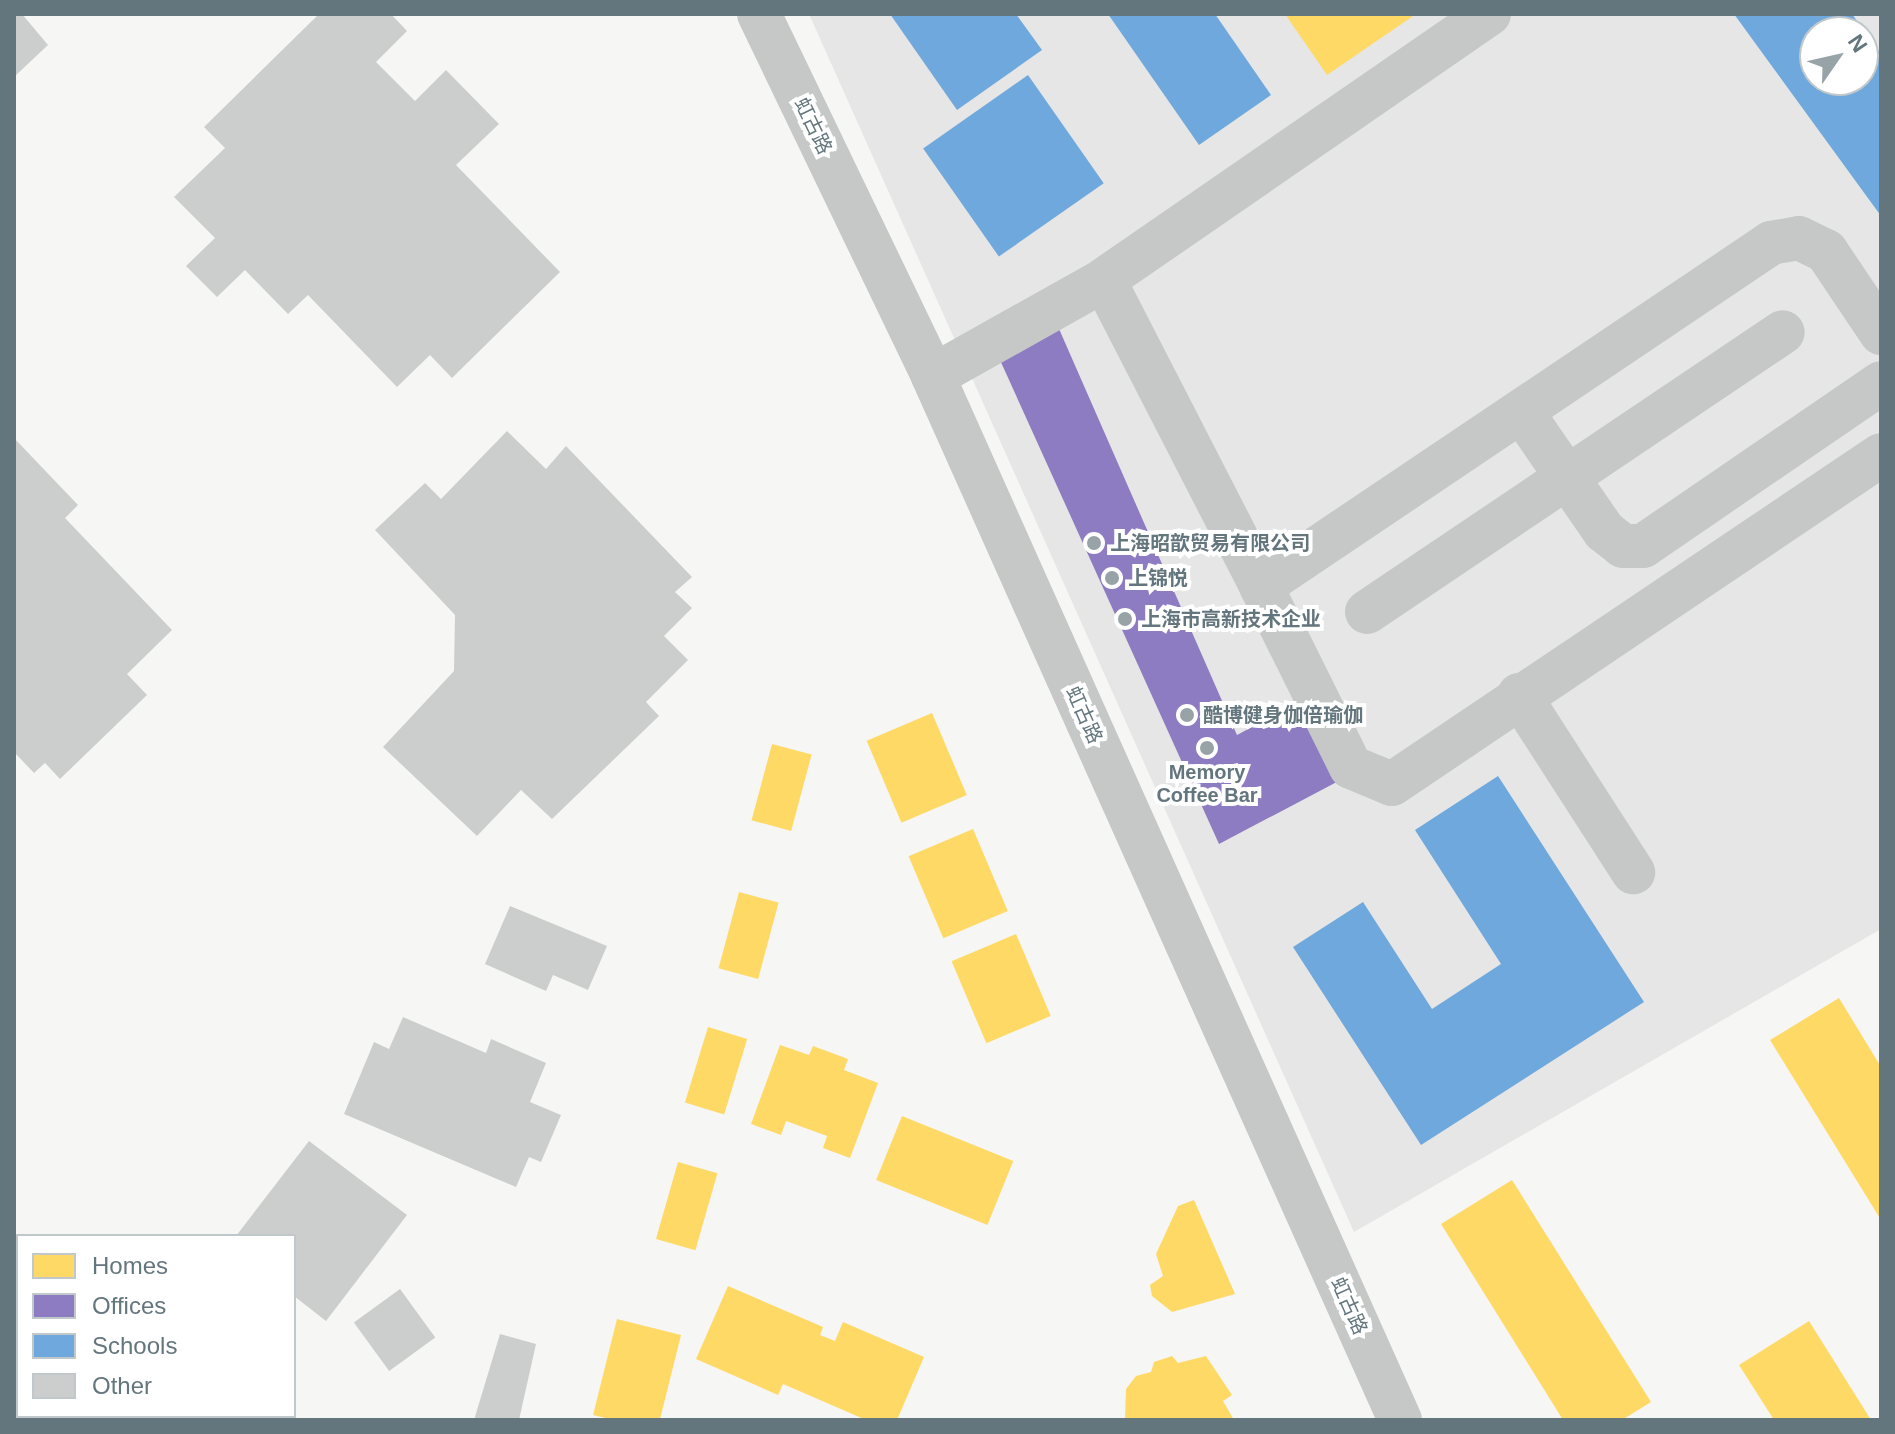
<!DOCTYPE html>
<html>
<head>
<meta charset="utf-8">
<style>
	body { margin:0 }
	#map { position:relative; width:1895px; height:1434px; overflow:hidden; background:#f6f6f5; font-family:Arial,"Noto Sans SC",sans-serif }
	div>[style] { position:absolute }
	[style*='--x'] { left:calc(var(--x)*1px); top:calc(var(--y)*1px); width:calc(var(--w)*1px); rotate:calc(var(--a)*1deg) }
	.built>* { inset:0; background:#e5e6e5 }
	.homes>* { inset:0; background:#ffd966; transform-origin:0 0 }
	.offices>* { inset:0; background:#8e7cc3 }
	.schools>* { inset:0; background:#6fa8dc; transform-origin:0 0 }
	.building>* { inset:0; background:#cccece; transform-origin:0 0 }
	.minor>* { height:44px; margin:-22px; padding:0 22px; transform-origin:22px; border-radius:22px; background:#c6c8c8 }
	.dots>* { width:22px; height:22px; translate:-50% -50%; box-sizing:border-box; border:4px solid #fff; border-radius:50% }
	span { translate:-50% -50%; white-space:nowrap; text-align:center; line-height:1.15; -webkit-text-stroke:8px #fff; paint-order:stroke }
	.street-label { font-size:20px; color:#64767d }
	.poi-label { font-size:20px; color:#64767d; font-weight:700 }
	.left { translate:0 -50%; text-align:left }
	.frame { position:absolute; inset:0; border:16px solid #64767d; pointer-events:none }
	.legend { position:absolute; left:16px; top:1234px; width:280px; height:184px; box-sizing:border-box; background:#fff; border:2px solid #c1c8cb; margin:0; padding:10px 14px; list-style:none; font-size:24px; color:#64767d }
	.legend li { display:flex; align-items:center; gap:16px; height:40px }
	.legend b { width:40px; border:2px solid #c1c8cb }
	.north { position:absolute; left:1799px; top:16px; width:80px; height:80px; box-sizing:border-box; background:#fff; border:2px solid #c1c8cb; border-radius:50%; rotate:56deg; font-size:22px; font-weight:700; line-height:32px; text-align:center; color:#64767d }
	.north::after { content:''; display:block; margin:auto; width:28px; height:36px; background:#97a3a7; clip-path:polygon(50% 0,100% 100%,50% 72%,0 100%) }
</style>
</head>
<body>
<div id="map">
	<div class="built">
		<i style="clip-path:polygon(evenodd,809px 14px,1881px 14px,1881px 929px,1354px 1232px,809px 14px,1815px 32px,1863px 32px,1863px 80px,1815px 80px,1815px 32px)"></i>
	</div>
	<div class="homes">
		<i style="clip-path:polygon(1285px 14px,1416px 14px,1327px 75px)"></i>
		<i style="left:932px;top:713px;width:89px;height:71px;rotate:67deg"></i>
		<i style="left:772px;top:744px;width:41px;height:79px;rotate:15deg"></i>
		<i style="left:973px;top:829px;width:89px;height:70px;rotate:67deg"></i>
		<i style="left:739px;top:892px;width:41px;height:79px;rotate:15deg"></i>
		<i style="left:1016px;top:934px;width:89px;height:70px;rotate:67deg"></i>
		<i style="clip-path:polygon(1839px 998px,1881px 1067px,1881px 1220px,1770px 1040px)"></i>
		<i style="left:708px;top:1027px;width:41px;height:79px;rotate:17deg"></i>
		<i style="clip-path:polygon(780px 1045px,809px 1055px,813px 1046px,848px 1059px,844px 1070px,878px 1083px,850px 1158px,823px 1148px,827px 1136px,786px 1121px,781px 1135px,751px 1124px)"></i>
		<i style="left:902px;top:1116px;width:120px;height:69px;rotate:22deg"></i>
		<i style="left:678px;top:1162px;width:41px;height:80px;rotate:16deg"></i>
		<i style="clip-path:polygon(1512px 1180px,1651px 1402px,1622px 1420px,1563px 1420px,1441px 1224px)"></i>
		<i style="clip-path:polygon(1194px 1200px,1235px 1294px,1172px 1312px,1152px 1296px,1150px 1285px,1163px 1276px,1156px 1254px,1178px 1206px)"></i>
		<i style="clip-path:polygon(728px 1286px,823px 1327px,820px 1335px,835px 1341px,843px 1322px,924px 1357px,897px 1420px,866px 1420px,783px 1384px,778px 1395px,696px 1359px)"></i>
		<i style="left:617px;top:1319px;width:66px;height:99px;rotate:14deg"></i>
		<i style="clip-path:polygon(1809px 1321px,1871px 1420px,1774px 1420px,1739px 1365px)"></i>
		<i style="clip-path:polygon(1172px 1356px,1178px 1363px,1206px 1356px,1232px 1395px,1223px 1401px,1234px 1420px,1125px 1420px,1126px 1389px,1136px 1376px,1151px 1372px,1154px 1362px)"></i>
	</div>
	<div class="offices">
		<i style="clip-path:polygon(1056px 322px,1237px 735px,1304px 699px,1350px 775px,1219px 844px,995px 349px)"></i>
	</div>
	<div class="schools">
		<i style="clip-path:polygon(890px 14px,1016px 14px,1042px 50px,957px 110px)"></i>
		<i style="clip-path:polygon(1108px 14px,1215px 14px,1271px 95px,1199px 145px)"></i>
		<i style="clip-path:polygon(evenodd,1734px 14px,1852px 14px,1881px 54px,1881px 216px,1734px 14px,1815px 32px,1863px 32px,1863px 80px,1815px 80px,1815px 32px)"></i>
		<i style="left:1028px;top:75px;width:132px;height:128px;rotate:55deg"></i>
		<i style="clip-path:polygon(1498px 776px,1644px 1002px,1421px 1145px,1293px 947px,1363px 902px,1432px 1009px,1501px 964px,1415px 830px)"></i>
	</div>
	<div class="building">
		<i style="clip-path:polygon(14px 14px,22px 14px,48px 45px,14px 77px)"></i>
		<i style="clip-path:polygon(319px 14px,391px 14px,407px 31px,376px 62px,415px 101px,446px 70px,499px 124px,456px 165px,560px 272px,452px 378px,430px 355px,397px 387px,308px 295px,288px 314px,245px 270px,217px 297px,186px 266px,215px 238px,174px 197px,225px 148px,204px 127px)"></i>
		<i style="clip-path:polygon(507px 431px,546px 469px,566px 446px,692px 577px,675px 592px,692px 608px,664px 636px,688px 660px,646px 702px,659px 716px,552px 819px,521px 790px,477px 836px,383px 747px,454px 671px,455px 615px,375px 530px,425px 483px,441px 499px)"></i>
		<i style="clip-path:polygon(14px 438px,78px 505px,65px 518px,172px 630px,127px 674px,147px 695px,60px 779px,45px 763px,34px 773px,14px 752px)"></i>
		<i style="clip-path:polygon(510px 906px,607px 946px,588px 990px,553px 975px,546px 991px,485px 964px)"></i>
		<i style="clip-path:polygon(403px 1017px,486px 1053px,491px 1039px,546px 1063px,530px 1102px,561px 1115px,541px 1162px,529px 1157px,516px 1187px,344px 1114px,374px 1042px,389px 1049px)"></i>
		<i style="clip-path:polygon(309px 1141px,407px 1215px,326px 1321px,294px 1296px,294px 1236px,236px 1236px)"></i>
		<i style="left:400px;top:1289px;width:60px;height:57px;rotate:54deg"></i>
		<i style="clip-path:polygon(500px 1334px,536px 1344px,519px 1420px,474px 1420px)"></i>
	</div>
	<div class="minor">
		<i style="--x:759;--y:14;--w:402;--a:64.3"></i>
		<i style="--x:933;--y:376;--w:1144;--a:65.9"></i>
		<i style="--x:1489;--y:14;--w:468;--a:145.4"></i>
		<i style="--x:1104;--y:280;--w:344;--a:62.8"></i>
		<i style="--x:1261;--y:586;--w:615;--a:-33.92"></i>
		<i style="--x:1771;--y:243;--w:28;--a:-10"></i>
		<i style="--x:1799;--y:238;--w:30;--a:26"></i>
		<i style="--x:1826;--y:251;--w:99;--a:56.1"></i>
		<i style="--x:933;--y:376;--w:196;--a:-29.3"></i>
		<i style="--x:1522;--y:412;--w:145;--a:55.4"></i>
		<i style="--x:1604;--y:531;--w:24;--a:38"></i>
		<i style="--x:1623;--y:546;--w:20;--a:0"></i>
		<i style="--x:1643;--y:546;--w:288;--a:-34.4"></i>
		<i style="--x:1261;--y:586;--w:202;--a:63.6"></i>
		<i style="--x:1351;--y:767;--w:44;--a:22.5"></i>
		<i style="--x:1392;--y:784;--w:589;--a:-33.93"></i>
		<i style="--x:1367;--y:612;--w:501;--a:-33.94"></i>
		<i style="--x:1519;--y:695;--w:211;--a:57.2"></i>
	</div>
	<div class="dots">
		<i style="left:1094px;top:543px;background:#97a3a7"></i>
		<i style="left:1112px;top:578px;background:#97a3a7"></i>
		<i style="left:1125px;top:619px;background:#97a3a7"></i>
		<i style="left:1187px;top:715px;background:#97a3a7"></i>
		<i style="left:1207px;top:748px;background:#97a3a7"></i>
	</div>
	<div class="street-label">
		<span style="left:813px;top:126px;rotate:64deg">虹古路</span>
		<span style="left:1084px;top:715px;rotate:66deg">虹古路</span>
		<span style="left:1349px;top:1306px;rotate:66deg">虹古路</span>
	</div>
	<div class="poi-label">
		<span class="left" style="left:1110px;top:543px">上海昭歆贸易有限公司</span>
		<span class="left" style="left:1128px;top:578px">上锦悦</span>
		<span class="left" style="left:1141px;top:619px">上海市高新技术企业</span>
		<span class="left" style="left:1203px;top:715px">酷博健身伽倍瑜伽</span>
		<span style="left:1207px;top:784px">Memory<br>Coffee Bar</span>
	</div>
	<div class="frame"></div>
	<ul class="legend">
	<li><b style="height:22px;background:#ffd966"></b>Homes</li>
	<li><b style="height:22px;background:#8e7cc3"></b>Offices</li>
	<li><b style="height:22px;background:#6fa8dc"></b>Schools</li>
	<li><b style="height:22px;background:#cccece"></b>Other</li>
	</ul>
	<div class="north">N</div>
</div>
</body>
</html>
